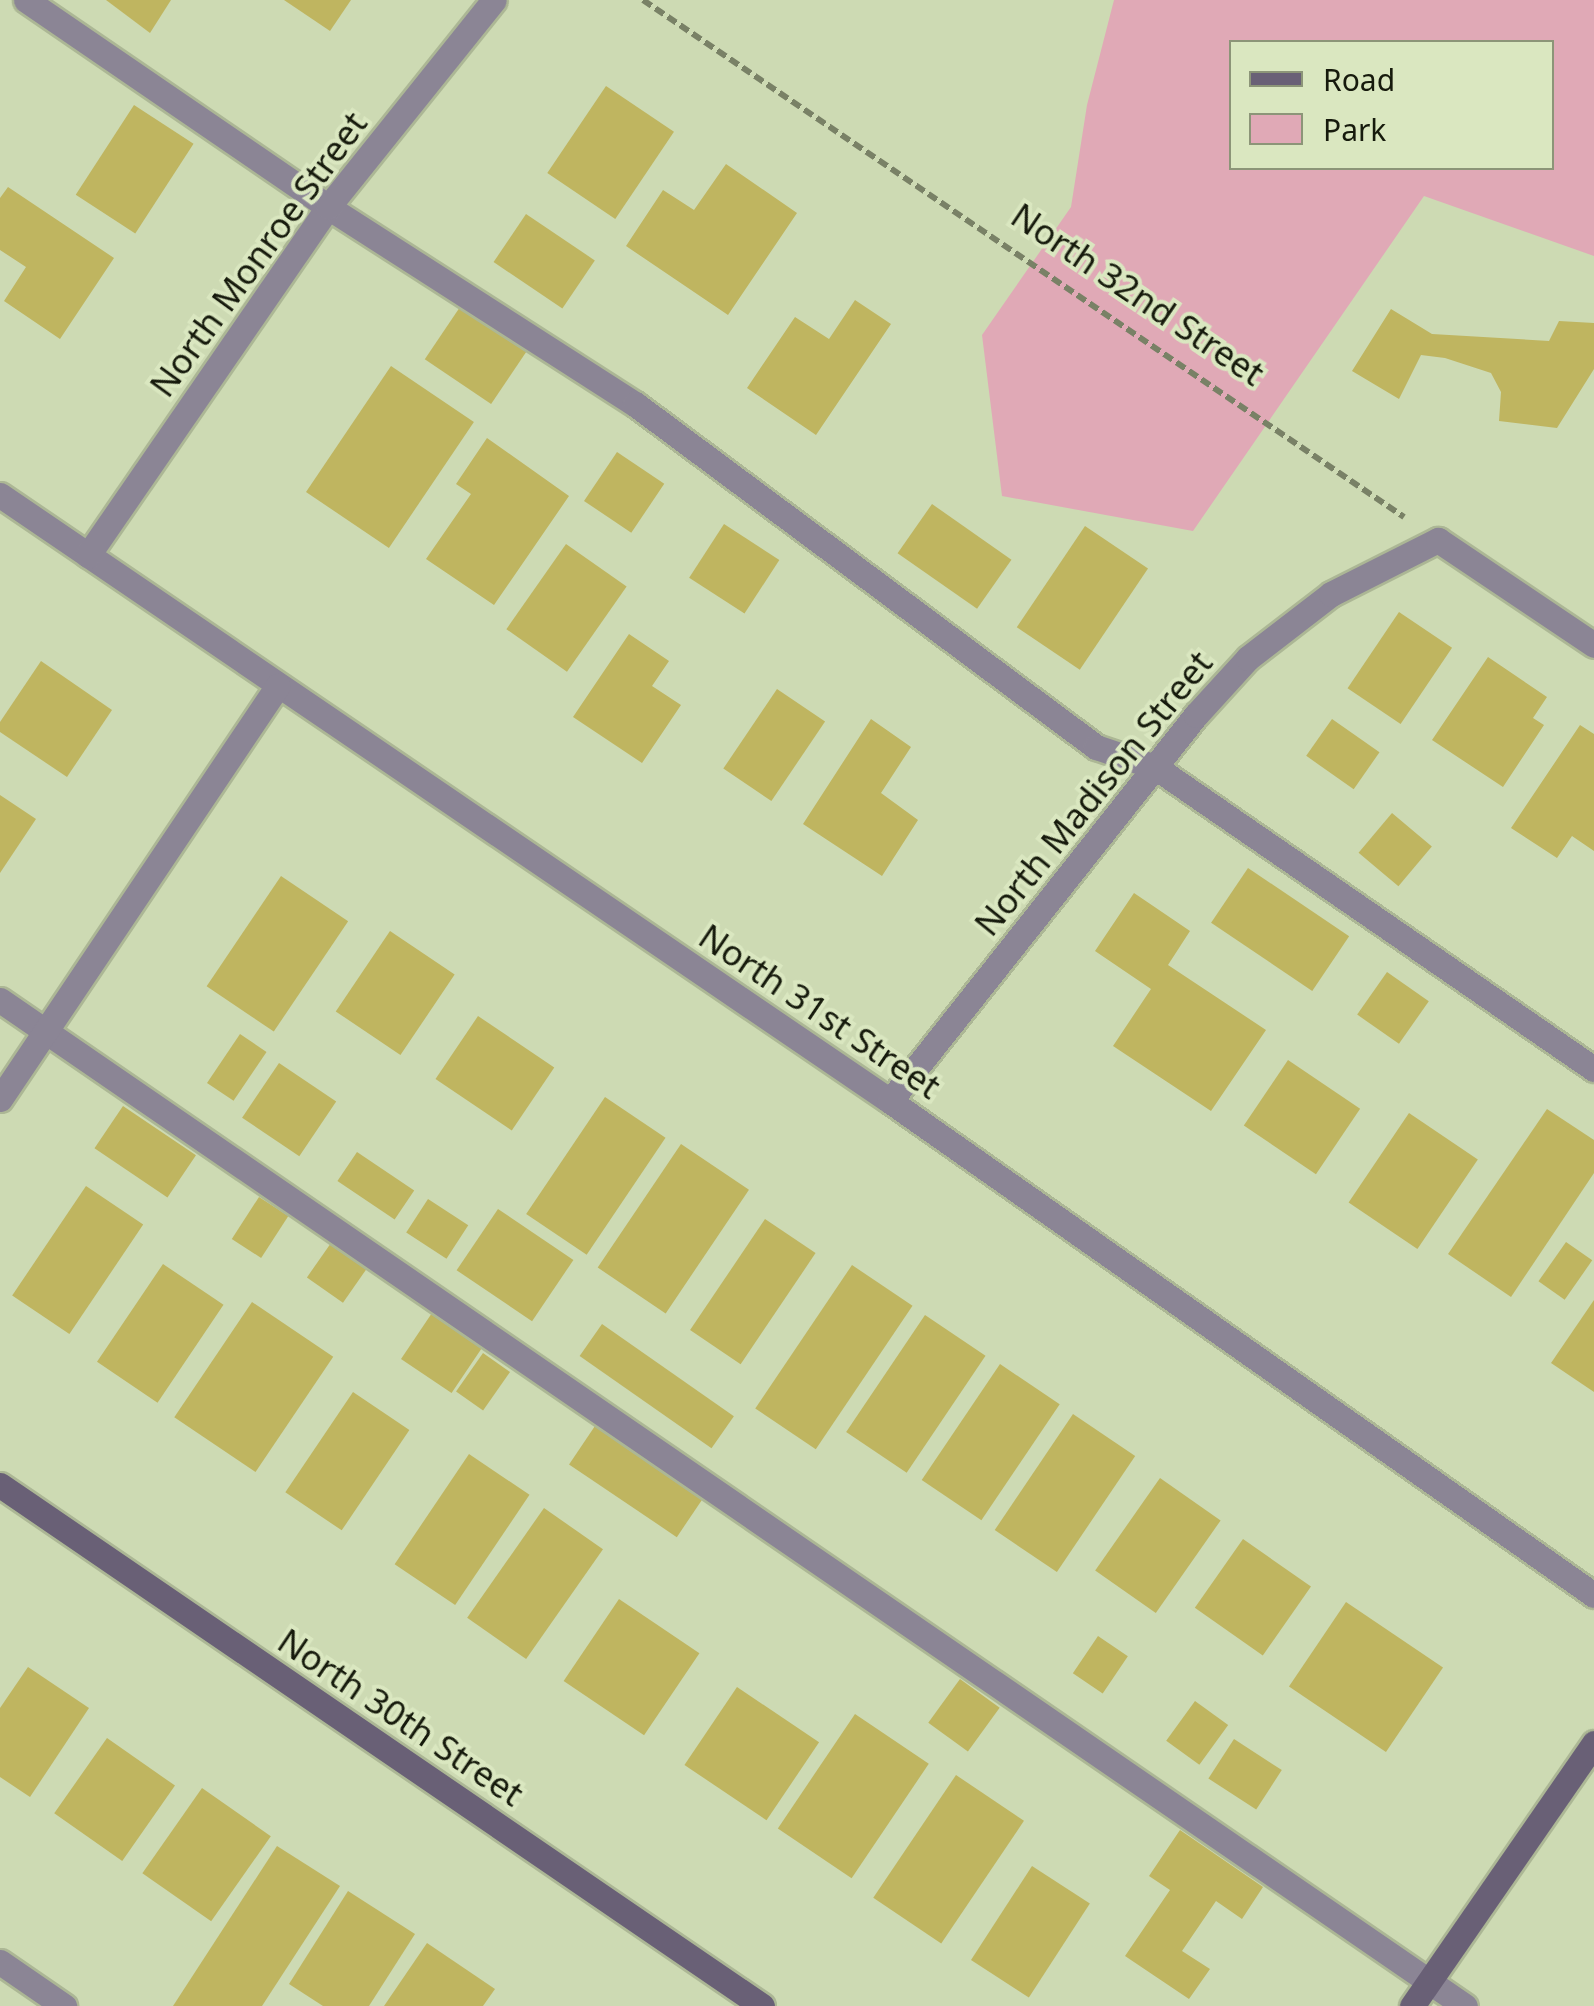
<!DOCTYPE html>
<html>
<head>
<meta charset="utf-8">
<style>
	body { margin:0 }
	#map { position:relative; width:1594px; height:2006px; overflow:hidden; background:#cddab3; font-family:"Noto Sans",sans-serif }
	div>[style] { position:absolute }
	[style*='--x'] { left:calc(var(--x)*1px); top:calc(var(--y)*1px); width:calc(var(--w)*1px); rotate:calc(var(--a)*1deg) }
	.green>* { inset:0; background:#e0a9b6 }
	.building>* { inset:0; background:#bfb560; transform-origin:0 0 }
	.path>* { height:6px; margin-top:-3px; transform-origin:0; background:repeating-linear-gradient(90deg,#798166 0 10px,transparent 0 15px) }
	.roads { filter:drop-shadow(2px 0 #acb795) drop-shadow(-2px 0 #acb795) drop-shadow(0 2px #acb795) drop-shadow(0 -2px #acb795) }
	.lane>* { height:25px; margin:-12.5px; padding:0 12.5px; transform-origin:12.5px; border-radius:12.5px; background:#8b8595 }
	.street>* { height:25px; margin:-12.5px; padding:0 12.5px; transform-origin:12.5px; border-radius:12.5px; background:#8b8595 }
	.secondary>* { height:25px; margin:-12.5px; padding:0 12.5px; transform-origin:12.5px; border-radius:12.5px; background:#696076 }
	span { translate:-50% -50%; white-space:nowrap; text-align:center; line-height:1.15; -webkit-text-stroke:8px #dae7c0; paint-order:stroke }
	.street-label { font-size:35px; color:#161a0c }
	.legend { position:absolute; left:1229px; top:40px; width:325px; height:130px; box-sizing:border-box; background:#dae7c0; border:2px solid #8c9578; margin:0; padding:12px 18px; list-style:none; font-size:30px; color:#161a0c }
	.legend li { display:flex; align-items:center; gap:20px; height:50px }
	.legend b { width:50px; border:2px solid #8c9578 }
</style>
</head>
<body>
<div id="map">
	<div class="green">
		<i style="clip-path:polygon(evenodd,1114px 0,1594px 0,1594px 256px,1424px 196px,1193px 531px,1002px 496px,982px 335px,1071px 207px,1087px 105px,1114px 0,1232px 42px,1552px 42px,1552px 168px,1232px 168px,1232px 42px)"></i>
	</div>
	<div class="building">
		<i style="clip-path:polygon(106px 0,171px 0,150px 33px)"></i>
		<i style="clip-path:polygon(284px 0,351px 0,330px 31px)"></i>
		<i style="left:606px;top:86px;width:82px;height:105px;rotate:34deg"></i>
		<i style="left:134px;top:105px;width:71px;height:107px;rotate:33deg"></i>
		<i style="clip-path:polygon(726px 164px,797px 213px,728px 315px,626px 246px,663px 190px,694px 210px)"></i>
		<i style="clip-path:polygon(8px 187px,114px 258px,60px 339px,4px 301px,26px 267px,0 250px,0 198px)"></i>
		<i style="left:526px;top:214px;width:83px;height:58px;rotate:34deg"></i>
		<i style="clip-path:polygon(855px 300px,891px 324px,816px 435px,747px 388px,795px 317px,829px 339px)"></i>
		<i style="left:460px;top:307px;width:80px;height:63px;rotate:34deg"></i>
		<i style="clip-path:polygon(1391px 309px,1432px 334px,1549px 341px,1559px 321px,1594px 323px,1594px 369px,1557px 428px,1499px 421px,1501px 392px,1491px 373px,1445px 358px,1421px 355px,1399px 399px,1352px 371px)"></i>
		<i style="left:391px;top:366px;width:100px;height:152px;rotate:34deg"></i>
		<i style="clip-path:polygon(487px 438px,569px 496px,494px 605px,426px 559px,471px 494px,456px 484px)"></i>
		<i style="left:617px;top:452px;width:57px;height:59px;rotate:34deg"></i>
		<i style="left:932px;top:504px;width:97px;height:60px;rotate:35deg"></i>
		<i style="left:724px;top:524px;width:66px;height:64px;rotate:33deg"></i>
		<i style="left:1085px;top:526px;width:76px;height:122px;rotate:34deg"></i>
		<i style="left:566px;top:544px;width:74px;height:104px;rotate:35deg"></i>
		<i style="left:1399px;top:612px;width:64px;height:92px;rotate:34deg"></i>
		<i style="clip-path:polygon(629px 634px,669px 661px,652px 686px,681px 705px,642px 763px,573px 717px)"></i>
		<i style="clip-path:polygon(1488px 657px,1547px 697px,1533px 718px,1544px 725px,1503px 787px,1432px 740px)"></i>
		<i style="clip-path:polygon(41px 661px,112px 710px,67px 777px,0 732px,0 722px)"></i>
		<i style="left:777px;top:689px;width:58px;height:96px;rotate:34deg"></i>
		<i style="clip-path:polygon(871px 719px,911px 747px,881px 793px,918px 820px,882px 876px,803px 824px)"></i>
		<i style="left:1332px;top:719px;width:58px;height:45px;rotate:35deg"></i>
		<i style="clip-path:polygon(1580px 725px,1594px 734px,1594px 851px,1572px 836px,1557px 858px,1511px 828px)"></i>
		<i style="clip-path:polygon(0 795px,36px 819px,0 873px)"></i>
		<i style="left:1392px;top:813px;width:52px;height:52px;rotate:40deg"></i>
		<i style="left:1248px;top:868px;width:122px;height:66px;rotate:34deg"></i>
		<i style="left:281px;top:876px;width:81px;height:133px;rotate:34deg"></i>
		<i style="clip-path:polygon(1134px 893px,1190px 931px,1168px 965px,1266px 1030px,1211px 1111px,1113px 1046px,1151px 989px,1095px 951px)"></i>
		<i style="left:390px;top:931px;width:78px;height:97px;rotate:34deg"></i>
		<i style="left:1387px;top:972px;width:51px;height:52px;rotate:35deg"></i>
		<i style="left:478px;top:1016px;width:92px;height:76px;rotate:34deg"></i>
		<i style="left:240px;top:1034px;width:32px;height:59px;rotate:34deg"></i>
		<i style="left:1288px;top:1060px;width:87px;height:79px;rotate:34deg"></i>
		<i style="left:279px;top:1063px;width:69px;height:66px;rotate:34deg"></i>
		<i style="left:605px;top:1097px;width:73px;height:141px;rotate:34deg"></i>
		<i style="left:123px;top:1106px;width:88px;height:51px;rotate:34deg"></i>
		<i style="clip-path:polygon(1547px 1109px,1594px 1140px,1594px 1173px,1511px 1297px,1448px 1254px)"></i>
		<i style="left:1409px;top:1113px;width:83px;height:108px;rotate:34deg"></i>
		<i style="left:681px;top:1144px;width:82px;height:149px;rotate:34deg"></i>
		<i style="left:357px;top:1152px;width:69px;height:35px;rotate:34deg"></i>
		<i style="left:86px;top:1186px;width:69px;height:132px;rotate:34deg"></i>
		<i style="left:259px;top:1197px;width:35px;height:50px;rotate:33deg"></i>
		<i style="left:428px;top:1199px;width:48px;height:40px;rotate:33deg"></i>
		<i style="left:498px;top:1209px;width:91px;height:74px;rotate:34deg"></i>
		<i style="left:765px;top:1219px;width:61px;height:134px;rotate:34deg"></i>
		<i style="left:1566px;top:1242px;width:32px;height:48px;rotate:35deg"></i>
		<i style="left:331px;top:1243px;width:44px;height:42px;rotate:35deg"></i>
		<i style="left:163px;top:1264px;width:73px;height:118px;rotate:34deg"></i>
		<i style="left:852px;top:1265px;width:73px;height:173px;rotate:34deg"></i>
		<i style="clip-path:polygon(1594px 1300px,1594px 1392px,1551px 1363px)"></i>
		<i style="left:252px;top:1302px;width:98px;height:139px;rotate:34deg"></i>
		<i style="left:434px;top:1310px;width:61px;height:59px;rotate:34deg"></i>
		<i style="left:925px;top:1315px;width:73px;height:141px;rotate:34deg"></i>
		<i style="left:602px;top:1324px;width:161px;height:39px;rotate:35deg"></i>
		<i style="left:483px;top:1353px;width:33px;height:47px;rotate:35deg"></i>
		<i style="left:1000px;top:1364px;width:72px;height:140px;rotate:34deg"></i>
		<i style="left:353px;top:1392px;width:68px;height:121px;rotate:34deg"></i>
		<i style="left:1073px;top:1414px;width:75px;height:140px;rotate:34deg"></i>
		<i style="left:597px;top:1423px;width:130px;height:50px;rotate:34deg"></i>
		<i style="left:469px;top:1454px;width:73px;height:133px;rotate:34deg"></i>
		<i style="left:1160px;top:1478px;width:74px;height:113px;rotate:35deg"></i>
		<i style="left:544px;top:1508px;width:72px;height:134px;rotate:35deg"></i>
		<i style="left:1243px;top:1539px;width:83px;height:84px;rotate:35deg"></i>
		<i style="left:619px;top:1599px;width:97px;height:99px;rotate:34deg"></i>
		<i style="left:1346px;top:1602px;width:117px;height:102px;rotate:34deg"></i>
		<i style="left:1098px;top:1636px;width:36px;height:45px;rotate:34deg"></i>
		<i style="clip-path:polygon(28px 1667px,89px 1708px,30px 1797px,0 1777px,0 1708px)"></i>
		<i style="left:960px;top:1679px;width:49px;height:54px;rotate:36deg"></i>
		<i style="left:737px;top:1687px;width:99px;height:94px;rotate:34deg"></i>
		<i style="left:1195px;top:1701px;width:41px;height:49px;rotate:36deg"></i>
		<i style="left:855px;top:1714px;width:89px;height:138px;rotate:34deg"></i>
		<i style="left:107px;top:1738px;width:83px;height:92px;rotate:35deg"></i>
		<i style="left:1234px;top:1739px;width:57px;height:47px;rotate:33deg"></i>
		<i style="left:956px;top:1775px;width:82px;height:148px;rotate:34deg"></i>
		<i style="left:202px;top:1788px;width:84px;height:104px;rotate:35deg"></i>
		<i style="clip-path:polygon(1180px 1830px,1263px 1887px,1242px 1919px,1216px 1901px,1182px 1951px,1210px 1969px,1189px 1999px,1125px 1956px,1170px 1890px,1149px 1876px)"></i>
		<i style="clip-path:polygon(277px 1846px,340px 1886px,262px 2006px,173px 2006px)"></i>
		<i style="left:1032px;top:1866px;width:69px;height:112px;rotate:33deg"></i>
		<i style="clip-path:polygon(348px 1891px,415px 1934px,369px 2006px,323px 2006px,289px 1984px)"></i>
		<i style="clip-path:polygon(427px 1943px,495px 1989px,483px 2006px,384px 2006px)"></i>
	</div>
	<div class="path">
		<i style="--x:643;--y:0;--w:920;--a:34.19"></i>
	</div>
	<div class="roads">
		<div class="lane">
			<i style="--x:26;--y:0;--w:366;--a:34.4"></i>
			<i style="--x:328;--y:207;--w:365;--a:32.7"></i>
			<i style="--x:635;--y:404;--w:575;--a:36.65"></i>
			<i style="--x:1096;--y:747;--w:62;--a:18.7"></i>
			<i style="--x:1155;--y:767;--w:533;--a:34.53"></i>
			<i style="--x:0;--y:1000;--w:1777;--a:34.48"></i>
			<i style="--x:0;--y:1962;--w:78;--a:34.5"></i>
		</div>
		<div class="street">
			<i style="--x:0;--y:495;--w:1077;--a:34.25"></i>
			<i style="--x:890;--y:1101;--w:860;--a:35.06"></i>
			<i style="--x:88;--y:555;--w:423;--a:-55.4"></i>
			<i style="--x:328;--y:207;--w:265;--a:-51.3"></i>
			<i style="--x:0;--y:1099;--w:498;--a:-56.1"></i>
			<i style="--x:890;--y:1101;--w:493;--a:-51.6"></i>
			<i style="--x:1196;--y:715;--w:77;--a:-47.6"></i>
			<i style="--x:1248;--y:658;--w:105;--a:-37.6"></i>
			<i style="--x:1331;--y:594;--w:120;--a:-26.8"></i>
			<i style="--x:1438;--y:540;--w:188;--a:33.9"></i>
		</div>
		<div class="secondary">
			<i style="--x:0;--y:1485;--w:923;--a:34.36"></i>
			<i style="--x:1412;--y:2006;--w:320;--a:-55.3"></i>
		</div>
	</div>
	<div class="street-label">
		<span style="left:258px;top:254px;rotate:-54deg">North Monroe Street</span>
		<span style="left:1138px;top:294px;rotate:34deg">North 32nd Street</span>
		<span style="left:1093px;top:793px;rotate:-51deg">North Madison Street</span>
		<span style="left:820px;top:1011px;rotate:34deg">North 31st Street</span>
		<span style="left:401px;top:1717px;rotate:34deg">North 30th Street</span>
	</div>
	<ul class="legend">
	<li><b style="height:12px;background:#696076"></b>Road</li>
	<li><b style="height:28px;background:#e0a9b6"></b>Park</li>
	</ul>
</div>
</body>
</html>
